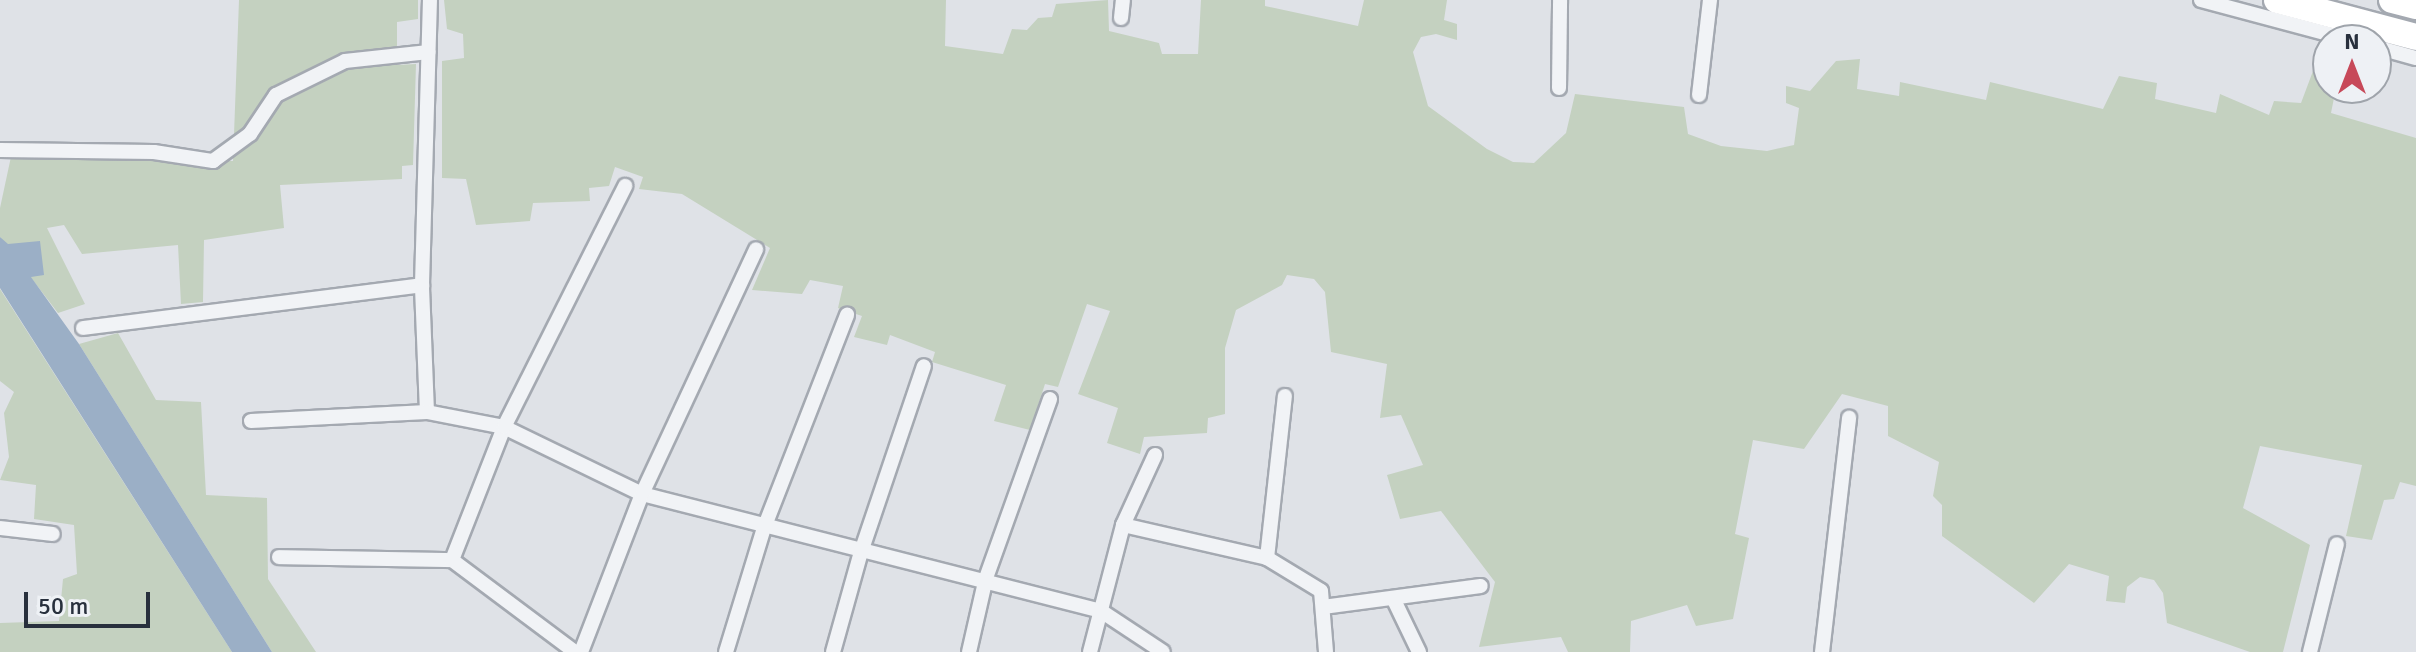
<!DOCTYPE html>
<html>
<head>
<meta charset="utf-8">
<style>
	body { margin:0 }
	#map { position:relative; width:2416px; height:652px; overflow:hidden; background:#dfe2e7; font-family:Signika,sans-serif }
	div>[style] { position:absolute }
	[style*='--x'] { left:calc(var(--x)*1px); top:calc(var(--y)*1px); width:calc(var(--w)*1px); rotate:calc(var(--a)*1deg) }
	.green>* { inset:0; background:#c4d1c0 }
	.water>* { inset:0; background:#9bafc6 }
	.roads { filter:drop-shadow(2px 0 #a4a9b1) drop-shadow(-2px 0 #a4a9b1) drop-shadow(0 2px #a4a9b1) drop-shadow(0 -2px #a4a9b1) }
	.street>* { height:14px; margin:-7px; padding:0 7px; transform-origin:7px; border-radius:7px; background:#f1f3f6 }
	.highway>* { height:26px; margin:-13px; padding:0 13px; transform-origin:13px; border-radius:13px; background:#fff }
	span { translate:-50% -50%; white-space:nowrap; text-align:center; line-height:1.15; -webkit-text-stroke:7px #eef1f5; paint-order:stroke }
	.north { position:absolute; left:2312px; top:24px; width:80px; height:80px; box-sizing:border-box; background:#eef1f5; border:2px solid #9fa4ab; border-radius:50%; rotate:0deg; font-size:22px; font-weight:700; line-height:32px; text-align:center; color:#28303d }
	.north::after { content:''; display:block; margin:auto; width:28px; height:36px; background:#c74959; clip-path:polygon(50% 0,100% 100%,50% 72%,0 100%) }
	.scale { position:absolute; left:24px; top:592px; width:126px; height:36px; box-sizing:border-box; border:4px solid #28303d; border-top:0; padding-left:10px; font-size:24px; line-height:28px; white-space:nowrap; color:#28303d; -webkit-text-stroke:6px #eef1f5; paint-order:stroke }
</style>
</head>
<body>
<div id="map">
	<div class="green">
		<i style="clip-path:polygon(239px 0,418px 0,418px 19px,397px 22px,397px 65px,416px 64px,413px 165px,402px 166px,402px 179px,280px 185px,284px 228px,204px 240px,203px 302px,181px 304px,178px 245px,82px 254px,64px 225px,47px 228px,85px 304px,58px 313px,0 237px,0 208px,12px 152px,233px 161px)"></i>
		<i style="clip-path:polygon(444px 0,946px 0,945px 46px,1003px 54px,1012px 29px,1027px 30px,1038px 18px,1052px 17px,1056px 4px,1108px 0,1109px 31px,1159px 43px,1162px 54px,1198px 54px,1201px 0,1265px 0,1265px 6px,1358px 26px,1364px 0,1447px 0,1444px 20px,1457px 24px,1457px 40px,1436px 34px,1421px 37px,1413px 52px,1428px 106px,1487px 149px,1513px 162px,1534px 163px,1566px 133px,1575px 94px,1684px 107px,1688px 134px,1721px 146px,1767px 151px,1794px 145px,1799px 108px,1786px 103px,1786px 86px,1810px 91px,1836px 61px,1860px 59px,1857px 89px,1899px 96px,1900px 82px,1986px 100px,1990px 82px,2103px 109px,2119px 76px,2157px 83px,2155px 99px,2216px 113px,2220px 94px,2269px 115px,2274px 101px,2301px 103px,2313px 71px,2328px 73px,2328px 88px,2336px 88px,2331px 113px,2416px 138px,2416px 486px,2400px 482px,2394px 499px,2384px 500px,2372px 540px,2346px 536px,2362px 465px,2260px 446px,2243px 508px,2310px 545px,2283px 652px,2250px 652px,2167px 623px,2163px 593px,2154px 580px,2140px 577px,2127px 587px,2125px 603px,2106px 601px,2109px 576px,2069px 564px,2034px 603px,1942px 536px,1942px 505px,1933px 496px,1939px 462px,1888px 436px,1888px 406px,1842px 394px,1804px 449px,1753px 440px,1735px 534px,1749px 538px,1733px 619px,1696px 626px,1687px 605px,1631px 621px,1630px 652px,1568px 652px,1561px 637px,1479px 647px,1495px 582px,1441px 511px,1400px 519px,1387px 475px,1423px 465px,1401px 415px,1380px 418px,1387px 364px,1331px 352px,1325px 292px,1314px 279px,1287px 275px,1282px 285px,1236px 310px,1225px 348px,1225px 414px,1208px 418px,1207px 433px,1144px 437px,1140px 454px,1107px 443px,1118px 408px,1078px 394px,1110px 311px,1087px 304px,1058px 387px,1045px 384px,1030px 430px,994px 421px,1006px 385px,932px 362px,935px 352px,890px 335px,887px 345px,854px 337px,862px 316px,838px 308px,843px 286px,810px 280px,802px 294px,752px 290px,770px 248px,682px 194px,639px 189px,643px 177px,615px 167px,609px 186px,589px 188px,590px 201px,533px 203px,530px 221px,476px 225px,466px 179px,442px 178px,442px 61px,464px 58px,463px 34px,447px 29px)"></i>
		<i style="clip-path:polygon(0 289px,232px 652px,0 652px,0 623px,59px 621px,63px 579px,77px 574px,74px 525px,34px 519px,36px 485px,0 480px,9px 457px,4px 413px,14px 392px,0 381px)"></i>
		<i style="clip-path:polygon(118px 333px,156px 400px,201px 402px,206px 495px,267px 498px,268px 579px,316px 652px,272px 652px,79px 344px)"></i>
	</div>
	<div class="water">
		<i style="clip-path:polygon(0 237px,8px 244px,40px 241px,44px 275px,31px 277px,79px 344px,272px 652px,232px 652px,0 288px)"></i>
	</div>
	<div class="roads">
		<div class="street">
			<i style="--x:2201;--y:0;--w:154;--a:15"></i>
			<i style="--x:1121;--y:18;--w:18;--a:-84"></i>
			<i style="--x:2376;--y:47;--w:41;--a:15.4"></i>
			<i style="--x:1559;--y:88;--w:88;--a:-89.3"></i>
			<i style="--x:1699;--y:95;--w:96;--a:-83.4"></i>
			<i style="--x:0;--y:150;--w:154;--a:0.7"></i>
			<i style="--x:154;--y:152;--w:60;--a:8.7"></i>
			<i style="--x:213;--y:161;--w:46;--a:-36.1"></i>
			<i style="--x:250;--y:134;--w:47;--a:-56.3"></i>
			<i style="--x:276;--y:95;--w:77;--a:-26.2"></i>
			<i style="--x:345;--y:61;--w:84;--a:-6.1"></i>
			<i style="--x:83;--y:328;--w:342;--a:-7.2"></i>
			<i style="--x:427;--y:412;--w:127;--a:-92.3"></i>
			<i style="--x:422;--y:285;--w:285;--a:-88.4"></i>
			<i style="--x:251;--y:421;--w:176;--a:-2.9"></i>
			<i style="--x:427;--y:412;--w:78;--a:11"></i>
			<i style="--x:504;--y:427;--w:153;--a:25.9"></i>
			<i style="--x:642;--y:494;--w:474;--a:14.3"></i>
			<i style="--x:1101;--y:611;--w:74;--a:33.5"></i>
			<i style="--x:1123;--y:525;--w:148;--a:12.9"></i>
			<i style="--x:1267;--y:558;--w:63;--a:31.4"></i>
			<i style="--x:1321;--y:591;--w:61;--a:85.3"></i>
			<i style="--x:0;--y:528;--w:53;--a:6.5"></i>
			<i style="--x:279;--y:557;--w:173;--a:1"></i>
			<i style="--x:452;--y:560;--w:154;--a:36.8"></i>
			<i style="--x:1267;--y:558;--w:163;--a:-83.7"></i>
			<i style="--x:452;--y:560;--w:143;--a:-68.6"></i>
			<i style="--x:504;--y:427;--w:270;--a:-63.3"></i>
			<i style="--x:1393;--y:598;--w:60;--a:64.3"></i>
			<i style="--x:1323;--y:607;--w:159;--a:-7.6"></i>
			<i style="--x:581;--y:652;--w:169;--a:-68.9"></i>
			<i style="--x:642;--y:494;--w:270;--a:-65"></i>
			<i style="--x:726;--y:652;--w:130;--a:-73"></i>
			<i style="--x:764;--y:528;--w:229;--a:-68.7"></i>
			<i style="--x:833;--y:652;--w:104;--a:-74.4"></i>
			<i style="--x:861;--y:552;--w:196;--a:-71.3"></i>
			<i style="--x:969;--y:652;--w:76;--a:-77.1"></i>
			<i style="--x:986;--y:578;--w:190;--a:-70.3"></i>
			<i style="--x:1090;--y:652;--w:131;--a:-75.4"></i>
			<i style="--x:1123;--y:525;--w:77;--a:-65.4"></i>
			<i style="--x:1822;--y:652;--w:236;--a:-83.4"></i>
			<i style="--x:2310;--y:652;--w:111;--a:-76"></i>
		</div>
		<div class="highway">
			<i style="--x:2277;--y:0;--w:144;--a:14.9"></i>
			<i style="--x:2392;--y:0;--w:25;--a:14"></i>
		</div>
	</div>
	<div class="north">N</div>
	<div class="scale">50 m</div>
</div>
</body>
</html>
